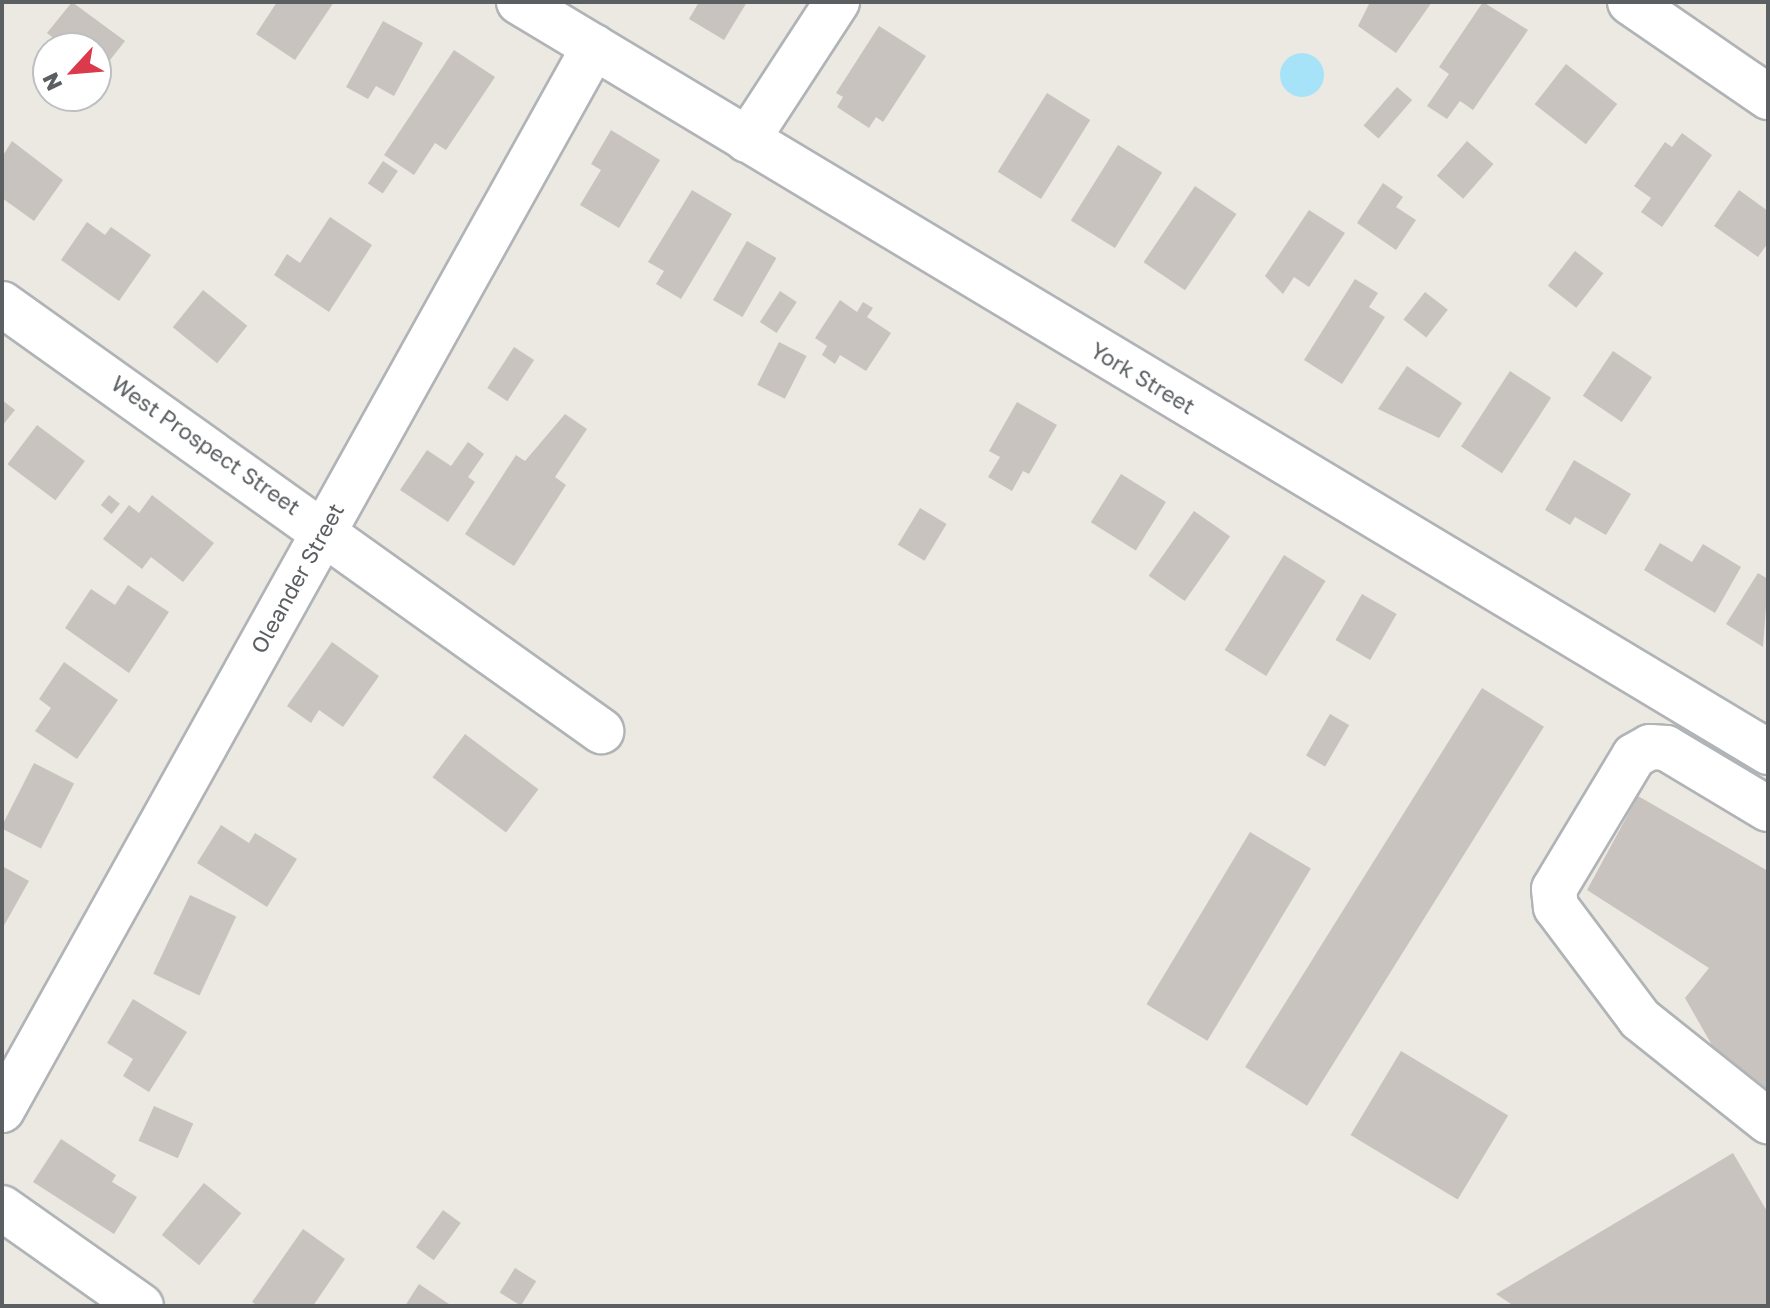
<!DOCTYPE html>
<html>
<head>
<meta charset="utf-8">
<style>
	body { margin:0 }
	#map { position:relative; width:1770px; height:1308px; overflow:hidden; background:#ece8e2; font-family:"Golos Text",sans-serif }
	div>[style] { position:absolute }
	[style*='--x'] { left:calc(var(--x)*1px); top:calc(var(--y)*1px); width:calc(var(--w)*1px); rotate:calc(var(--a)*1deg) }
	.water>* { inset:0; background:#a7e3f8 }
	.round { border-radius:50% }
	.building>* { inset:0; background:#c8c3bf; transform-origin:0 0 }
	.roads { filter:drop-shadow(2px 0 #b0b4b7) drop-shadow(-2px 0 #b0b4b7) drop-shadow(0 2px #b0b4b7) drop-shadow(0 -2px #b0b4b7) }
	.minor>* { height:44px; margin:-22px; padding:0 22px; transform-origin:22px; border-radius:22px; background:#fff }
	span { translate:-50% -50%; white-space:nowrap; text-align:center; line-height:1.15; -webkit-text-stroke:6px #fff; paint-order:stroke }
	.street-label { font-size:22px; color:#5b5f62 }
	.frame { position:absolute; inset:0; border:4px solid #5b5f62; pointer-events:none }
	.north { position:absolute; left:32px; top:32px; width:80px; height:80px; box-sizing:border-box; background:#fff; border:2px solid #bdbfc0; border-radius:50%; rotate:244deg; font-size:22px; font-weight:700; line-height:32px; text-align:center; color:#5b5f62 }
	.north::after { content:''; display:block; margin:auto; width:28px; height:36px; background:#da3a4b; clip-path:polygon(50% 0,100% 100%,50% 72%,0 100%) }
</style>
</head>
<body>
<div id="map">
	<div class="water">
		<i class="round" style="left:1280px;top:53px;width:44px;height:44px"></i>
	</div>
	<div class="building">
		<i style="clip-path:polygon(72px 2px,125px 41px,99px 74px,96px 48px,66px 48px,47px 33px)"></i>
		<i style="clip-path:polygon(277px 2px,334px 2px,295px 60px,256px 34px)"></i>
		<i style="clip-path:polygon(699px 2px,747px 2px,724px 40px,689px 19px)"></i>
		<i style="clip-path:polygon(1370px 2px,1432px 2px,1396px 53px,1358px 26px)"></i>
		<i style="clip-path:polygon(1483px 2px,1528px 30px,1473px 110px,1460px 101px,1447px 119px,1427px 106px,1449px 74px,1439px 67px)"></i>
		<i style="clip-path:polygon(383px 21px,423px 43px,394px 96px,376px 86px,368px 99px,346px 87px)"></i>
		<i style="clip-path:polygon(879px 26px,926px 56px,883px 122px,876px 117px,869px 128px,837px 107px,843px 97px,836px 93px)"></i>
		<i style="clip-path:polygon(454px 50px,495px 77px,446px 150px,435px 143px,414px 175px,384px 155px)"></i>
		<i style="left:1566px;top:64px;width:65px;height:51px;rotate:38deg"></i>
		<i style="left:1397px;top:87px;width:20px;height:51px;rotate:41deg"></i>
		<i style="left:1047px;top:93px;width:51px;height:93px;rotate:32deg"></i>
		<i style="clip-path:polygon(611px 130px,660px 160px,619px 228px,580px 205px,601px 170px,591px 164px)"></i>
		<i style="clip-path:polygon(1682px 133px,1712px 155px,1662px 227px,1641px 212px,1651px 198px,1634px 186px,1665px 142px,1672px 147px)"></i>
		<i style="clip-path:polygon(12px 141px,63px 180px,34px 221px,2px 198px,2px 157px)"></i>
		<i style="left:1467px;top:141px;width:35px;height:46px;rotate:41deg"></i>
		<i style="left:1118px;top:145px;width:52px;height:89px;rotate:32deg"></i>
		<i style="left:383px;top:161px;width:18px;height:27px;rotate:34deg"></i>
		<i style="clip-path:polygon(1383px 183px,1403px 197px,1396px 207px,1416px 220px,1396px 250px,1357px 223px)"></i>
		<i style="left:1195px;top:186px;width:50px;height:92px;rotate:34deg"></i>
		<i style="clip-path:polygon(692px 190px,732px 214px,681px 299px,656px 284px,664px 271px,648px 262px)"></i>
		<i style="clip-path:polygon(1739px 190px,1768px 211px,1768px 243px,1758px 257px,1714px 226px)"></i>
		<i style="clip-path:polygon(1309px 210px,1345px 233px,1309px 287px,1294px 277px,1283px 294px,1265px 276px)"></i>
		<i style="clip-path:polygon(330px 217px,372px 245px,329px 312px,274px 275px,287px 254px,300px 263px)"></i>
		<i style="clip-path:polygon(87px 222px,105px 235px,111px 227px,151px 255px,119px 301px,61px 260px)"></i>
		<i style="left:747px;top:241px;width:34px;height:68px;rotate:30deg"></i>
		<i style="left:1575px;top:251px;width:36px;height:44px;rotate:38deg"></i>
		<i style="clip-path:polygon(1355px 279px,1378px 293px,1369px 307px,1385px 317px,1342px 384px,1304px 360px)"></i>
		<i style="left:203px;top:290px;width:57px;height:48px;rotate:39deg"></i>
		<i style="left:780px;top:291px;width:20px;height:37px;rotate:33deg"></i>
		<i style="left:1425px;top:292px;width:29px;height:35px;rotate:38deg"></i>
		<i style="clip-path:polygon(840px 300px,857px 312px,863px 302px,873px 308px,867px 317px,891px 333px,866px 371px,840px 355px,835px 364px,822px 355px,827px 346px,815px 338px)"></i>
		<i style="left:779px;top:342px;width:31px;height:48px;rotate:27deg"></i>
		<i style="left:514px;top:347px;width:24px;height:49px;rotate:33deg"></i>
		<i style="left:1613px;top:351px;width:47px;height:54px;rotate:34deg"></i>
		<i style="clip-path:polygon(1407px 366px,1462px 403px,1439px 438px,1378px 409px)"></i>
		<i style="left:1510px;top:371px;width:49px;height:90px;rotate:33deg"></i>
		<i style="clip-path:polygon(2px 400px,15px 410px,2px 426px)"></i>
		<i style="clip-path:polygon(1017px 402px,1057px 425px,1029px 474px,1023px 471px,1012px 491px,988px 477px,1000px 457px,989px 451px)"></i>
		<i style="clip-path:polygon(565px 414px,587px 429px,555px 477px,566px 485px,514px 566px,465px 534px,516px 455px,525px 461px)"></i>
		<i style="left:37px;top:425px;width:60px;height:49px;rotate:37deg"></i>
		<i style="clip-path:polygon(468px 442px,484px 454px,468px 477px,475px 482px,448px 522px,400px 490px,427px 450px,451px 466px)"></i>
		<i style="clip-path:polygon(1574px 460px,1631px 494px,1606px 535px,1575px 517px,1570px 525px,1545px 510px)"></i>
		<i style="left:1121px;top:474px;width:53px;height:57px;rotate:32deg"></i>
		<i style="left:109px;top:495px;width:14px;height:13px;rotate:39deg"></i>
		<i style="clip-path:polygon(152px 495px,214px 543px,183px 582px,151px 557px,142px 569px,103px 539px,129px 505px,139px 513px)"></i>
		<i style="left:920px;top:508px;width:31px;height:43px;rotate:31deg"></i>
		<i style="left:1194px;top:511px;width:44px;height:79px;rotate:35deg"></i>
		<i style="clip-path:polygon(1660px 543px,1692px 562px,1703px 544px,1741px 567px,1715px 613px,1644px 570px)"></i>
		<i style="left:1284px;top:555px;width:49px;height:112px;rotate:32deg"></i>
		<i style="clip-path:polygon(1758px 573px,1768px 579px,1763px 647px,1726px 624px)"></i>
		<i style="clip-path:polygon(128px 585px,169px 612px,129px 673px,65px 628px,91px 589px,115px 605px)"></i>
		<i style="left:1362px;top:594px;width:40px;height:53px;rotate:30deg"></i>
		<i style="clip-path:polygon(332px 642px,379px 676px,343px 727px,319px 710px,311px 723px,287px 706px)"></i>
		<i style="clip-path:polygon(64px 662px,118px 700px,77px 759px,35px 731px,51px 708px,39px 699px)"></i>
		<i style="left:1482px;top:688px;width:73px;height:447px;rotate:32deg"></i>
		<i style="left:1330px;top:714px;width:22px;height:48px;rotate:30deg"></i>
		<i style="left:465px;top:734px;width:92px;height:54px;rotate:37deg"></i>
		<i style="left:34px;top:763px;width:45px;height:73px;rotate:27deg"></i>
		<i style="clip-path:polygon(1638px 796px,1768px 871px,1768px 1097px,1721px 1061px,1685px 998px,1709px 968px,1587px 890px)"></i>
		<i style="clip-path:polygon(221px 825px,249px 843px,255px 833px,297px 859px,267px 907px,197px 863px)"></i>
		<i style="left:1250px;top:832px;width:71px;height:201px;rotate:31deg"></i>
		<i style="clip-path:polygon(2px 866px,29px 881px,2px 929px)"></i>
		<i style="left:190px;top:895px;width:51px;height:87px;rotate:25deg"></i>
		<i style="clip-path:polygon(133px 999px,187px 1032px,149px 1092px,123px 1076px,133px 1059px,107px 1043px)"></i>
		<i style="left:1401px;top:1051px;width:125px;height:98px;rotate:31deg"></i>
		<i style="left:154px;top:1106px;width:43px;height:38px;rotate:24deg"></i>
		<i style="clip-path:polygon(61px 1139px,116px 1175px,112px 1182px,137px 1197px,114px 1234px,33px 1182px)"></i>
		<i style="clip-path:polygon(1733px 1153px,1768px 1213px,1768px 1306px,1514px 1306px,1496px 1294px)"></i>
		<i style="left:204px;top:1183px;width:48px;height:67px;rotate:39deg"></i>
		<i style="left:443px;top:1210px;width:22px;height:46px;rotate:36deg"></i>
		<i style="clip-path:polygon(303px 1229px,345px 1259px,313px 1306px,258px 1306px,252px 1302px)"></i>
		<i style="left:515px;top:1268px;width:25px;height:29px;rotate:32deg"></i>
		<i style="clip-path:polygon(419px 1284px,452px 1306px,405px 1306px)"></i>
	</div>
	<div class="roads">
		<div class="minor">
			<i style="--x:519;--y:2;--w:1457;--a:30.98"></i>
			<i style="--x:1630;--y:2;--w:168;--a:34.5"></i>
			<i style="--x:747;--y:140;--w:165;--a:-56.9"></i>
			<i style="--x:2;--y:304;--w:736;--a:35.48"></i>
			<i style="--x:1768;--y:809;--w:119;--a:-149.1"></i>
			<i style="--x:1666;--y:748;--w:16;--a:-176"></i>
			<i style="--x:1650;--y:747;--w:18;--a:151"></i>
			<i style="--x:1634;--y:756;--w:155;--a:121"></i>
			<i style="--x:1554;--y:889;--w:18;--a:84"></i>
			<i style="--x:1556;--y:907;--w:140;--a:53.1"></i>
			<i style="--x:1640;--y:1019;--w:164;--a:38.6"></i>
			<i style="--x:2;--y:1110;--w:1217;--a:-60.89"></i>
			<i style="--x:2;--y:1208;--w:170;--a:35.2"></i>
		</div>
	</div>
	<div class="street-label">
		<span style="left:1143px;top:378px;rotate:31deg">York Street</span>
		<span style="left:206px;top:445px;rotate:35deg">West Prospect Street</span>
		<span style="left:297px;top:578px;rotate:-61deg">Oleander Street</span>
	</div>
	<div class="frame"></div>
	<div class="north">N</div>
</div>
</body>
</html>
